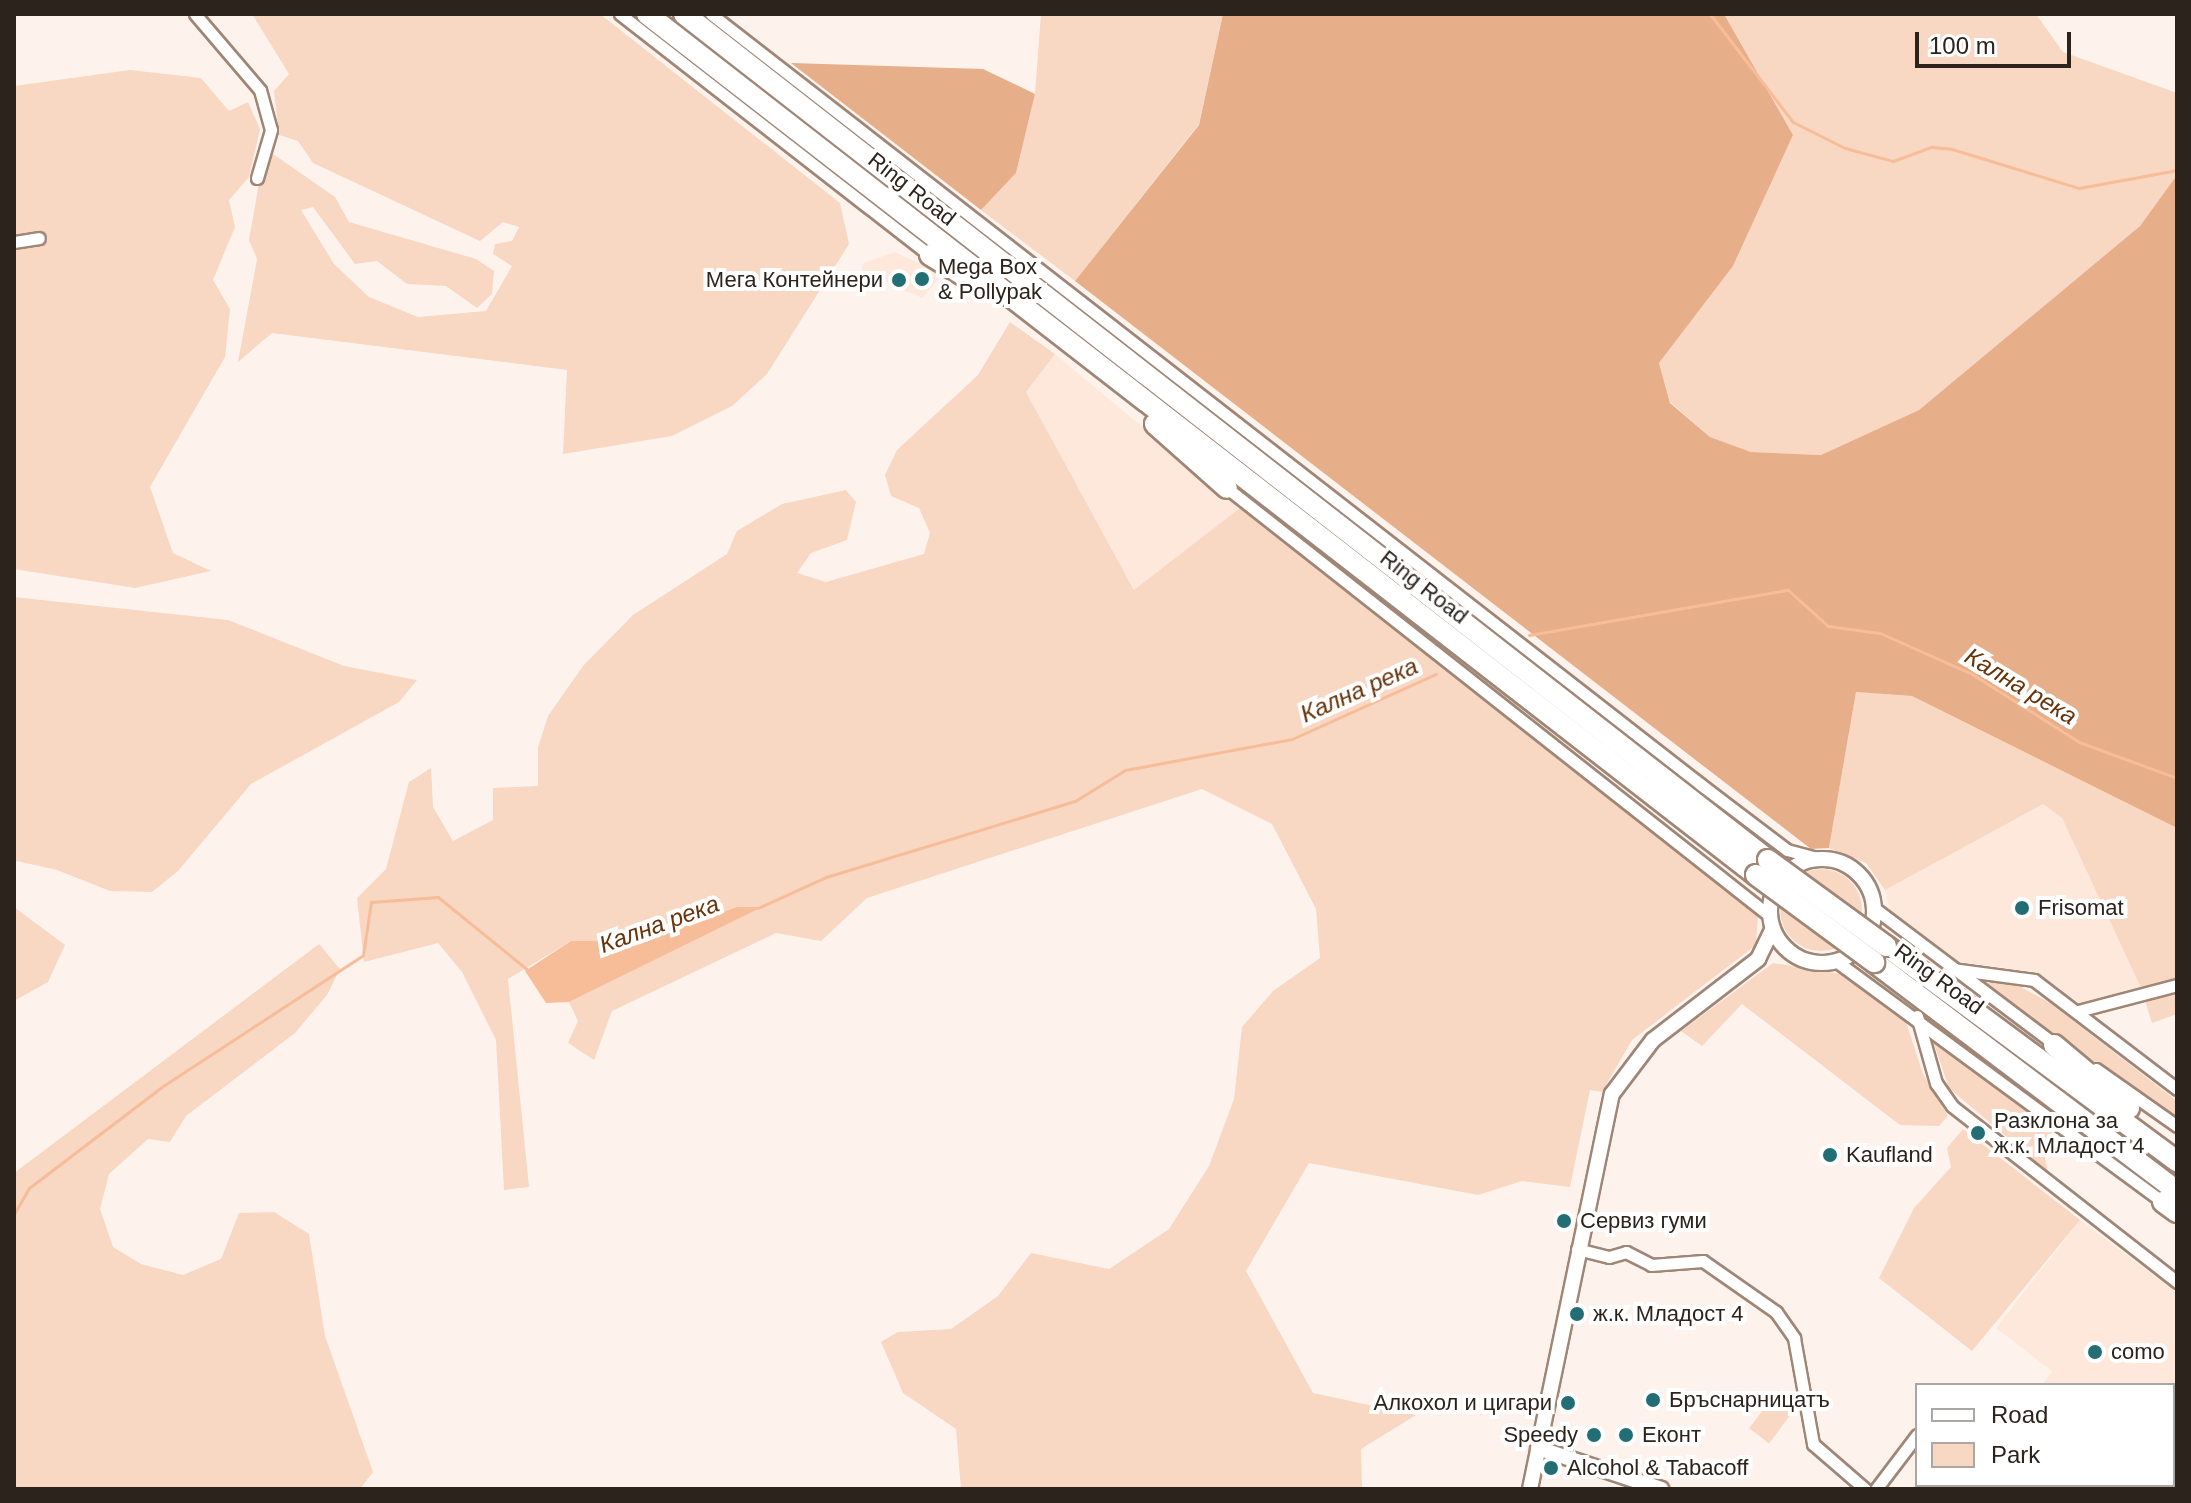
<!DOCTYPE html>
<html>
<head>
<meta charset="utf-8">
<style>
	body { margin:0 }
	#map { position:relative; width:2191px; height:1503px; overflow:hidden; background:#fef3ec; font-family:Arial,sans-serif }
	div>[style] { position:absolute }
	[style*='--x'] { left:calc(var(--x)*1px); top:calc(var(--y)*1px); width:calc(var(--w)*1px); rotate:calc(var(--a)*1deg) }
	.built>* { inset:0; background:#fde8db }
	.green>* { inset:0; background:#f8d7c3; transform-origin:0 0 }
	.round { border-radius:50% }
	.forest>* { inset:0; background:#e7ae8a }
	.water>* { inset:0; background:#f7bd99 }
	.stream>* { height:3px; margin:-1.5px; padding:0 1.5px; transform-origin:1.5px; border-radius:1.5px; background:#f7bd99 }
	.roads { filter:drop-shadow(2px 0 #9f8676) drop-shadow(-2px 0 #9f8676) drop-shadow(0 2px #9f8676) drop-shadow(0 -2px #9f8676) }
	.minor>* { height:11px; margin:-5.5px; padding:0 5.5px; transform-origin:5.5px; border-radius:5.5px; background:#fff }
	.tertiary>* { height:14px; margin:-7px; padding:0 7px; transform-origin:7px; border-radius:7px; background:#fff }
	.tertiary>.ring { margin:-7px; padding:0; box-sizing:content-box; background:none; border:14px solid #fff; border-radius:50% }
	.trunk>* { height:20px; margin:-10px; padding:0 10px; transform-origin:10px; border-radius:10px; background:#fff }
	.bridges { filter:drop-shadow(2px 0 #9f8676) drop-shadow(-2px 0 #9f8676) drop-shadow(0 2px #9f8676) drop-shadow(0 -2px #9f8676) }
	.trunk-bridge>* { height:20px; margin:-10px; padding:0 10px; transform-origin:10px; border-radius:10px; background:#fff }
	.dots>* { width:22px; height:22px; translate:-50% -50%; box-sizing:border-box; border:4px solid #fff; border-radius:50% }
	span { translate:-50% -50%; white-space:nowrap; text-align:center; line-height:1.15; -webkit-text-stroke:8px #fff; paint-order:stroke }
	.street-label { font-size:22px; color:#2d231d }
	.poi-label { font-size:22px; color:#2d231d }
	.left { translate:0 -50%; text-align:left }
	.right { translate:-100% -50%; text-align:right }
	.water-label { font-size:24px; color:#673309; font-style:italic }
	.frame { position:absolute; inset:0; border:16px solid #2d231d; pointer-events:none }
	.legend { position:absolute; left:1915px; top:1383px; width:260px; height:104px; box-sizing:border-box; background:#fff; border:2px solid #aba7a5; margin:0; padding:10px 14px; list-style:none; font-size:24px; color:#2d231d }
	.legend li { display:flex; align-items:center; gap:16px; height:40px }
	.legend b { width:40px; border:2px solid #aba7a5 }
	.scale { position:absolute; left:1915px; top:32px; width:156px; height:36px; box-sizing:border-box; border:4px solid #2d231d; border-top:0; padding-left:10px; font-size:24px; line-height:28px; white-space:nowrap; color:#2d231d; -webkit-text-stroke:6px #fff; paint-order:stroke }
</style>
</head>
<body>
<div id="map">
	<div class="built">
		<i style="clip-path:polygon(895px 252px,942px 274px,922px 298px,862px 271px,863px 263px)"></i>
		<i style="clip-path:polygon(1055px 354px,1240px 508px,1135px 591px,1026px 392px)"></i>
		<i style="clip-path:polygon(2043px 804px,2062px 818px,2141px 988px,2083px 1005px,2036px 972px,1959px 962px,1890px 910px,1885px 890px)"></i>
		<i style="clip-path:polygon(2080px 1220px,2177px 1293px,2177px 1489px,2170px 1485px,2173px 1385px,2042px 1385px,2052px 1371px,1996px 1328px)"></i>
	</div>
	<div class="green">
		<i style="clip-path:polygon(252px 14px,600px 14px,840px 203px,849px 244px,767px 374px,732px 406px,672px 436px,563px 454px,567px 370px,272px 333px,238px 362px,257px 259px,249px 240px,259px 183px,273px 154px,335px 197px,349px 222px,476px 259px,494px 271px,492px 294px,477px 308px,446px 286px,407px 284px,377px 261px,355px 264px,313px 207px,301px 210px,334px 264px,369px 297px,418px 317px,486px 311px,512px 266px,493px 254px,495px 244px,512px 241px,519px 227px,503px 222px,480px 241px,313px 163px,298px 141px,279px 135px,274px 91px,289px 74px)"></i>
		<i style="clip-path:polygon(1041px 14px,1223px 14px,1199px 124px,1075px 281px,981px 210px,1016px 173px,1035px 94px)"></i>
		<i style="clip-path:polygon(1724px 14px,2036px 14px,2063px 52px,2177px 93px,2177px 175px,2140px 226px,1919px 410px,1821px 455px,1751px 452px,1710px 437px,1670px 402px,1659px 363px,1733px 266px,1793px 135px)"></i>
		<i style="clip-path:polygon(130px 70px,201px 78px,229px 111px,248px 102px,260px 129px,249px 177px,229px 200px,235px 227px,213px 280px,230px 309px,225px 357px,150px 487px,173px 553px,211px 571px,135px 588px,14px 569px,14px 86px)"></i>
		<i style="clip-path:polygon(1010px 322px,1055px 354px,1026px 392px,1134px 590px,1240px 508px,1758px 915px,1756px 945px,1632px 1040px,1602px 1092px,1590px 1090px,1570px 1187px,1522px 1181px,1478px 1195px,1309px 1163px,1246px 1271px,1313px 1393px,1416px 1415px,1361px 1449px,1362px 1489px,961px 1489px,956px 1429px,903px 1393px,881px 1342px,898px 1332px,951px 1329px,998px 1296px,1031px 1253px,1109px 1269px,1169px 1229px,1209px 1166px,1234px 1099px,1242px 1027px,1273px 991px,1320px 958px,1316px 909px,1272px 824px,1202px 789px,867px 898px,821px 941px,776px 933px,612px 1011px,594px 1060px,568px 1043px,578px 1021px,569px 1002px,760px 907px,702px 915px,648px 940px,571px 941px,508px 979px,529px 1187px,504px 1190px,496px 1040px,462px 972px,438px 943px,364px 962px,357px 898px,386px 869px,409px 782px,431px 768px,433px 807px,453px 841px,493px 820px,493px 788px,538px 786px,538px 747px,548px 716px,583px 666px,633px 615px,727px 554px,737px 531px,782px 504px,846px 490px,856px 502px,847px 540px,811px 553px,797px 573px,826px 582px,924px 554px,930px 533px,919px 508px,891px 496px,885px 475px,897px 450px,978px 375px)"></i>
		<i style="clip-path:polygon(14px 597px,228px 620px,344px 666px,417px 680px,399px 702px,251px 784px,178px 871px,152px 892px,110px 891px,57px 870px,17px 861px,14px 867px)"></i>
		<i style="clip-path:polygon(1856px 692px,1912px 696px,2177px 828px,2177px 979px,2141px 988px,2062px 818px,2043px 804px,1885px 890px,1866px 863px,1829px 848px)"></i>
		<i class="round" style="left:1780px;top:869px;width:82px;height:82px"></i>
		<i style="clip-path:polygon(14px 907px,65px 945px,48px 982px,14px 1001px)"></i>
		<i style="clip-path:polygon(319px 944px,340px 969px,327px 995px,295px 1033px,186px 1116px,170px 1142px,148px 1139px,109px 1174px,100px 1209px,113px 1247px,141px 1264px,183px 1275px,221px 1259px,239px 1213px,274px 1212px,309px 1234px,325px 1336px,373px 1472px,360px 1489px,14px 1489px,14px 1173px)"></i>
		<i style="clip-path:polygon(1773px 963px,1841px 974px,1905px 1019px,1923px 1074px,1948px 1116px,1939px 1126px,1900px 1125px,1742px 1004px,1702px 1046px,1681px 1031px)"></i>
		<i style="clip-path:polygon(2012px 982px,2050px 1003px,2177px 1101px,2177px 1119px,1981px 983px)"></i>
		<i style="clip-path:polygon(2177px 991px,2177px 1014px,2152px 1023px,2145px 1001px)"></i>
		<i style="clip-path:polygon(1933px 1041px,2053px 1131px,2042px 1145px,2048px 1172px,1949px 1088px)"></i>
		<i style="clip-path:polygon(1963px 1129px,2080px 1220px,1972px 1351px,1879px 1278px,1914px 1208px,1951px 1167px,1947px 1148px)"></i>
		<i style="left:1778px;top:1390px;width:25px;height:48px;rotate:37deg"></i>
	</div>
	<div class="forest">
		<i style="clip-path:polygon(1223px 14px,1724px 14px,1793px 135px,1733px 266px,1659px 363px,1670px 403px,1710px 437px,1751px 452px,1821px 455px,1919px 410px,2140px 226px,2177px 175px,2177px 828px,1912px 696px,1856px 692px,1829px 848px,1811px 849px,1075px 281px,1199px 125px)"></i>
		<i style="clip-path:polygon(791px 63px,983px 69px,1035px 94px,1016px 173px,981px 210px)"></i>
	</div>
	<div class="water">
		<i style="clip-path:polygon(737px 907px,762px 907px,569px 1002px,546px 1003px,525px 971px,571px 941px,648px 940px)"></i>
	</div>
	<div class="stream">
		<i style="--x:1710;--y:14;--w:136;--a:52.5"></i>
		<i style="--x:1793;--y:122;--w:58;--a:26.6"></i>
		<i style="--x:1845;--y:148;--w:50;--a:15.2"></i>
		<i style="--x:1893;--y:161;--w:40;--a:-20.2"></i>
		<i style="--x:1931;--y:147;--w:21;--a:5"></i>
		<i style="--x:1952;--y:149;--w:133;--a:17.1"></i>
		<i style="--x:2079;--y:188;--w:100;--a:-10.4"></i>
		<i style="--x:1529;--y:635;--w:263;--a:-9.9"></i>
		<i style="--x:1788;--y:590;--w:54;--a:42"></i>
		<i style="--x:1828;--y:626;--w:52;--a:7.7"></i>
		<i style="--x:1880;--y:633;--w:101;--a:24"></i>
		<i style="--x:1972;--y:674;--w:127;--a:32.4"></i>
		<i style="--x:2079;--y:742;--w:104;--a:20.2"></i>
		<i style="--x:758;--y:908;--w:75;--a:-24.5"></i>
		<i style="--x:826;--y:877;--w:260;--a:-17"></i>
		<i style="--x:1075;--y:801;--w:59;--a:-31.8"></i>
		<i style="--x:1125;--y:770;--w:170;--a:-10.5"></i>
		<i style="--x:1292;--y:739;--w:158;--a:-24.3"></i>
		<i style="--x:14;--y:1214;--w:30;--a:-60"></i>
		<i style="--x:29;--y:1188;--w:168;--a:-37.3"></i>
		<i style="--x:163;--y:1086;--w:239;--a:-33.2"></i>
		<i style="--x:363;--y:955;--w:54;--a:-81.4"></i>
		<i style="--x:371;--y:902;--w:67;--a:-4.3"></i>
		<i style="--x:438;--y:897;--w:117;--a:39.1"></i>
	</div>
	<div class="roads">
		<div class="minor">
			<i style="--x:195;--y:14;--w:100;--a:49.5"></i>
			<i style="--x:260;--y:90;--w:41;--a:74.6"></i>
			<i style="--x:271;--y:130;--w:50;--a:106.3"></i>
			<i style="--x:620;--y:14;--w:393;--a:37.9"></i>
			<i style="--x:711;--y:14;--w:1253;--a:37.9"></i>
			<i style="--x:1700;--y:784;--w:109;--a:37.2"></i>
			<i style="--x:1787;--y:850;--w:31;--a:15"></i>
			<i style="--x:14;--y:242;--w:25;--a:-9"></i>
			<i style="--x:1227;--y:488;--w:691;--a:38.25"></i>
			<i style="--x:1874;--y:908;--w:229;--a:37"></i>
			<i style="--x:1836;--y:961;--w:406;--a:36.4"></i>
			<i style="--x:1952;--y:969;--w:83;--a:7.6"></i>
			<i style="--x:2034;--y:980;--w:180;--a:37.3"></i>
			<i style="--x:2078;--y:1011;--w:102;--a:-14.7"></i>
			<i style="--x:1917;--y:1016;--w:70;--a:74.2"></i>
			<i style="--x:1936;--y:1083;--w:28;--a:55"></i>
			<i style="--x:1952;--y:1106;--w:286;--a:38"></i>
			<i style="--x:2096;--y:1069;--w:99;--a:35.1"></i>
			<i style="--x:1577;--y:1249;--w:33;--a:14"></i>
			<i style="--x:1609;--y:1257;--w:18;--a:-16"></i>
			<i style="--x:1626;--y:1252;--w:28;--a:27"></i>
			<i style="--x:1651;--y:1265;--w:52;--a:-4.4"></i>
			<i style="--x:1703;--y:1261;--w:89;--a:34.9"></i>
			<i style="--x:1776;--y:1312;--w:32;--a:55"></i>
			<i style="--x:1794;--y:1338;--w:108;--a:79.8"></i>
			<i style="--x:1813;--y:1444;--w:69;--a:40.9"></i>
			<i style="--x:2173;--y:1437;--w:6;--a:-51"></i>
			<i style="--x:2004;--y:1485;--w:6;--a:39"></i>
			<i style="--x:1876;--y:1489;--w:68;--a:-52.8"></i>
			<i style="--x:2133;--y:1489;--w:5;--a:-53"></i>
		</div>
		<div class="tertiary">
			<i class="ring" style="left:1770px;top:859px;width:90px;height:90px"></i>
			<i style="--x:1538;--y:1448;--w:130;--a:18.4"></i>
			<i style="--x:1530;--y:1489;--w:403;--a:-78.3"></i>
			<i style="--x:1612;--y:1094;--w:68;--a:-52.8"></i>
			<i style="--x:1653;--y:1040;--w:133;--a:-37.6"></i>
			<i style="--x:1758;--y:959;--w:34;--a:-64"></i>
		</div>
		<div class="trunk">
			<i style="--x:647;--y:14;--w:1404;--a:37.82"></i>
			<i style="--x:684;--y:14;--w:1375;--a:37.97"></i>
			<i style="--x:930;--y:255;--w:66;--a:31.3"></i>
			<i style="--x:1155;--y:424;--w:96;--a:41.6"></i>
			<i style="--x:1886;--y:946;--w:362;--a:36.5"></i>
			<i style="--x:1874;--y:962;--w:380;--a:37.1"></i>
			<i style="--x:2054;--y:1045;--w:98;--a:40"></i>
			<i style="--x:2163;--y:1202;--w:17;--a:36"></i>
		</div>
	</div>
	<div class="bridges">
		<div class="trunk-bridge">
			<i style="--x:1768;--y:860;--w:146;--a:36.1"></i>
			<i style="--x:1756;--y:875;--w:147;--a:36.4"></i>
		</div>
	</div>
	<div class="dots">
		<i style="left:922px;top:279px;background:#236e74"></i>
		<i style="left:899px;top:280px;background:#236e74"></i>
		<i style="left:2022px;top:908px;background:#236e74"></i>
		<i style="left:1978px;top:1133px;background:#236e74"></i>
		<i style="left:1830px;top:1155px;background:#236e74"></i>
		<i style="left:1564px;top:1221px;background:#236e74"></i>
		<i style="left:1577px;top:1314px;background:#236e74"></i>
		<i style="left:2095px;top:1352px;background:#236e74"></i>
		<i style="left:1653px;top:1400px;background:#236e74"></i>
		<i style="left:1568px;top:1403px;background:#236e74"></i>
		<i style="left:1594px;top:1435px;background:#236e74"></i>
		<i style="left:1626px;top:1435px;background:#236e74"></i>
		<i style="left:1551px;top:1468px;background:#236e74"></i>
	</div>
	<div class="street-label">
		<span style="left:912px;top:189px;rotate:38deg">Ring Road</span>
		<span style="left:1424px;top:587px;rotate:38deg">Ring Road</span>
		<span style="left:1939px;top:979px;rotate:36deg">Ring Road</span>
	</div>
	<div class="poi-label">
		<span class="left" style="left:938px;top:279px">Mega Box<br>&amp; Pollypak</span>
		<span class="right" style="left:883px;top:280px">Мега Контейнери</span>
		<span class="left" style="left:2038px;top:908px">Frisomat</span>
		<span class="left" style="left:1994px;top:1133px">Разклона за<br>ж.к. Младост 4</span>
		<span class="left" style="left:1846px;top:1155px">Kaufland</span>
		<span class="left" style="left:1580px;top:1221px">Сервиз гуми</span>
		<span class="left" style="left:1593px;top:1314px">ж.к. Младост 4</span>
		<span class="left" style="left:2111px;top:1352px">como</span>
		<span class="left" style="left:1669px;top:1400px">Бръснарницатъ</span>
		<span class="right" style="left:1552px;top:1403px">Алкохол и цигари</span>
		<span class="right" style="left:1578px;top:1435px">Speedy</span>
		<span class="left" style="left:1642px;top:1435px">Еконт</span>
		<span class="left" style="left:1567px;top:1468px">Alcohol &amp; Tabacoff</span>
	</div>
	<div class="water-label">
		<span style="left:2021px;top:686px;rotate:31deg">Кална река</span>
		<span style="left:1359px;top:690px;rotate:-24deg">Кална река</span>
		<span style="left:659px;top:924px;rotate:-20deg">Кална река</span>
	</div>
	<div class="frame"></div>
	<ul class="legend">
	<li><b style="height:10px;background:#fff"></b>Road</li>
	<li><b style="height:22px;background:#f8d7c3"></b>Park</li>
	</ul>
	<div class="scale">100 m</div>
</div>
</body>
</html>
